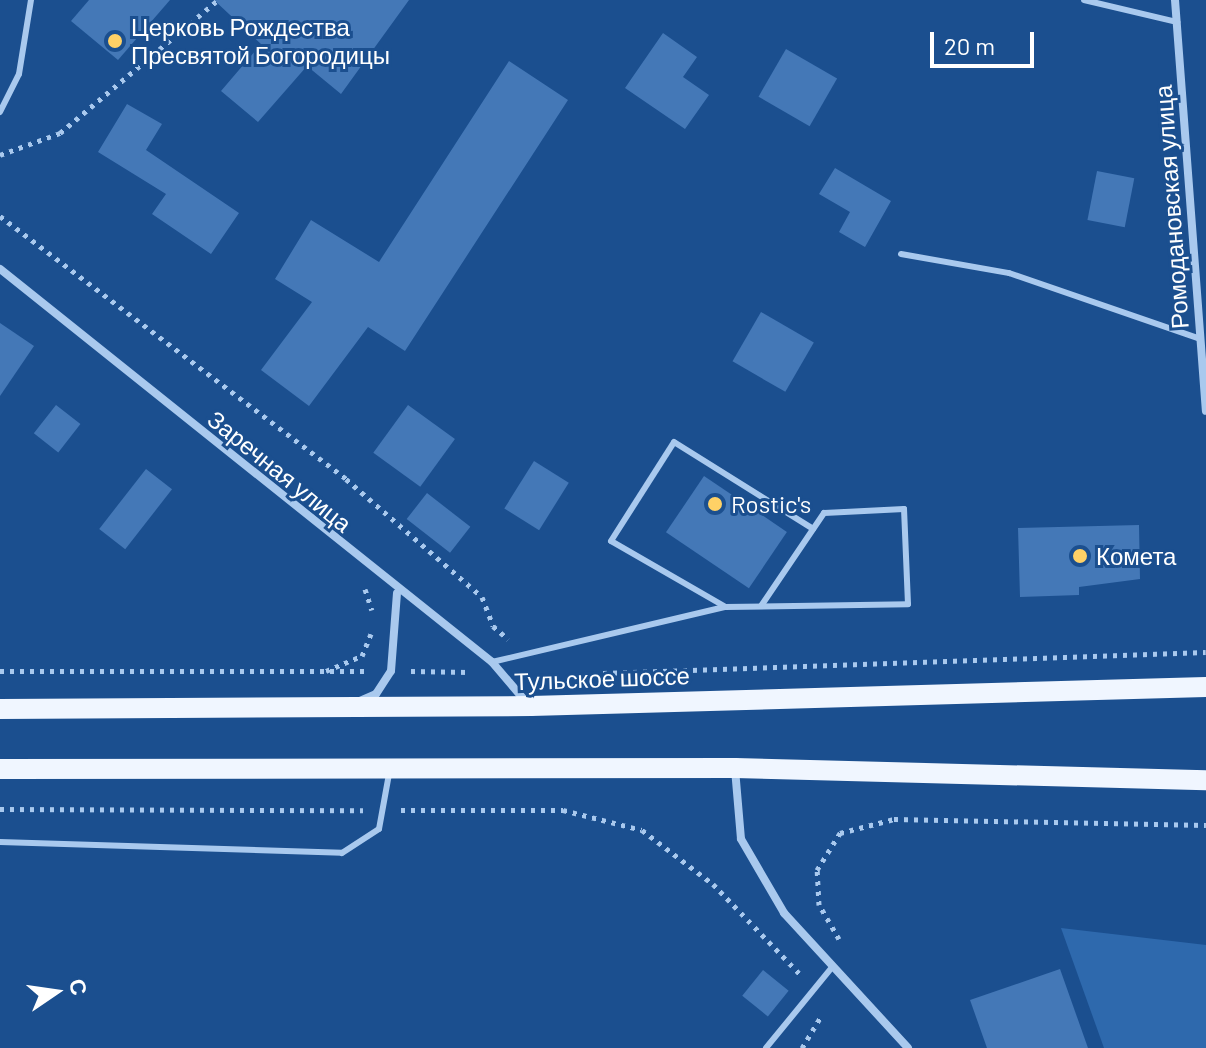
<!DOCTYPE html>
<html>
<head>
<meta charset="utf-8">
<style>
	body { margin:0 }
	#map { position:relative; width:1206px; height:1048px; overflow:hidden; background:#1b4f8f; font-family:Barlow,sans-serif }
	div>[style] { position:absolute }
	[style*='--x'] { left:calc(var(--x)*1px); top:calc(var(--y)*1px); width:calc(var(--w)*1px); rotate:calc(var(--a)*1deg) }
	.green>* { inset:0; background:#2e69ad }
	.building>* { inset:0; background:#4478b7; transform-origin:0 0 }
	.path>* { height:5px; margin-top:-2.5px; transform-origin:0; background:repeating-linear-gradient(90deg,#a9c9ee 0 4px,transparent 0 10px) }
	.lane>* { height:6px; margin:-3px; padding:0 3px; transform-origin:3px; border-radius:3px; background:#a9c9ee }
	.street>* { height:8px; margin:-4px; padding:0 4px; transform-origin:4px; border-radius:4px; background:#a9c9ee }
	.primary>* { height:20px; margin:-10px; padding:0 10px; transform-origin:10px; border-radius:10px; background:#f0f6ff }
	.dots>* { width:22px; height:22px; translate:-50% -50%; box-sizing:border-box; border:4px solid #1b4f8f; border-radius:50% }
	span { translate:-50% -50%; white-space:nowrap; text-align:center; line-height:1.15; -webkit-text-stroke:6px #1b4f8f; paint-order:stroke }
	.poi-label { font-size:24px; color:#fff }
	.left { translate:0 -50%; text-align:left }
	.street-label { font-size:24px; color:#fff }
	.north { position:absolute; left:16px; top:952px; width:80px; height:80px; -webkit-text-stroke:6px #1b4f8f; paint-order:stroke; rotate:77deg; font-size:22px; font-weight:700; line-height:32px; text-align:center; color:#fff }
	.north::after { content:''; display:block; margin:auto; width:28px; height:36px; background:#fff; clip-path:polygon(50% 0,100% 100%,50% 72%,0 100%) }
	.scale { position:absolute; left:930px; top:32px; width:104px; height:36px; box-sizing:border-box; border:4px solid #fff; border-top:0; padding-left:10px; font-size:24px; line-height:28px; white-space:nowrap; color:#fff; -webkit-text-stroke:6px #1b4f8f; paint-order:stroke }
</style>
</head>
<body>
<div id="map">
	<div class="green">
		<i style="clip-path:polygon(1061px 928px,1206px 945px,1206px 1048px,1104px 1048px)"></i>
	</div>
	<div class="building">
		<i style="clip-path:polygon(89px 0,170px 0,118px 60px,71px 21px)"></i>
		<i style="clip-path:polygon(214px 0,409px 0,341px 94px,307px 66px,258px 122px,221px 91px,261px 44px)"></i>
		<i style="clip-path:polygon(663px 33px,697px 57px,683px 77px,709px 95px,685px 129px,625px 88px)"></i>
		<i style="left:786px;top:49px;width:59px;height:55px;rotate:30deg"></i>
		<i style="clip-path:polygon(509px 61px,568px 100px,405px 351px,368px 327px,309px 406px,261px 370px,312px 302px,275px 279px,311px 220px,379px 262px)"></i>
		<i style="clip-path:polygon(127px 104px,162px 124px,146px 150px,239px 213px,211px 254px,152px 214px,166px 194px,98px 152px)"></i>
		<i style="clip-path:polygon(835px 168px,891px 201px,865px 247px,839px 232px,850px 212px,819px 194px)"></i>
		<i style="left:1097px;top:171px;width:38px;height:50px;rotate:11deg"></i>
		<i style="left:761px;top:312px;width:61px;height:57px;rotate:30deg"></i>
		<i style="clip-path:polygon(0 323px,34px 346px,0 396px)"></i>
		<i style="left:56px;top:405px;width:31px;height:36px;rotate:38deg"></i>
		<i style="left:408px;top:405px;width:58px;height:59px;rotate:36deg"></i>
		<i style="left:534px;top:461px;width:41px;height:56px;rotate:32deg"></i>
		<i style="left:146px;top:469px;width:33px;height:76px;rotate:38deg"></i>
		<i style="left:704px;top:476px;width:100px;height:68px;rotate:34deg"></i>
		<i style="left:427px;top:493px;width:55px;height:33px;rotate:38deg"></i>
		<i style="clip-path:polygon(1139px 525px,1140px 579px,1079px 587px,1079px 595px,1020px 597px,1018px 528px)"></i>
		<i style="clip-path:polygon(1060px 969px,1088px 1048px,987px 1048px,970px 1000px)"></i>
		<i style="left:763px;top:970px;width:33px;height:33px;rotate:39deg"></i>
	</div>
	<div class="path">
		<i style="--x:0;--y:155;--w:64;--a:-20.1"></i>
		<i style="--x:60;--y:133;--w:207;--a:-40.1"></i>
		<i style="--x:0;--y:216;--w:435;--a:37.2"></i>
		<i style="--x:346;--y:479;--w:180;--a:40.9"></i>
		<i style="--x:482;--y:597;--w:31;--a:69"></i>
		<i style="--x:493;--y:626;--w:20;--a:41"></i>
		<i style="--x:365;--y:589;--w:22;--a:72"></i>
		<i style="--x:0;--y:671;--w:365;--a:0"></i>
		<i style="--x:326;--y:671;--w:39;--a:-23"></i>
		<i style="--x:362;--y:656;--w:24;--a:-68"></i>
		<i style="--x:411;--y:671;--w:58;--a:1"></i>
		<i style="--x:603;--y:673;--w:603;--a:-1.99"></i>
		<i style="--x:0;--y:809;--w:363;--a:0.2"></i>
		<i style="--x:401;--y:810;--w:162;--a:0"></i>
		<i style="--x:563;--y:810;--w:81;--a:14.2"></i>
		<i style="--x:642;--y:830;--w:89;--a:37.3"></i>
		<i style="--x:713;--y:884;--w:125;--a:46"></i>
		<i style="--x:839;--y:939;--w:39;--a:-120"></i>
		<i style="--x:819;--y:905;--w:35;--a:-93"></i>
		<i style="--x:817;--y:870;--w:44;--a:-58.1"></i>
		<i style="--x:840;--y:833;--w:56;--a:-14.5"></i>
		<i style="--x:894;--y:819;--w:312;--a:1.1"></i>
		<i style="--x:802;--y:1048;--w:35;--a:-59"></i>
	</div>
	<div class="lane">
		<i style="--x:1084;--y:0;--w:96;--a:13.3"></i>
		<i style="--x:0;--y:112;--w:42;--a:-63.4"></i>
		<i style="--x:19;--y:74;--w:75;--a:-80.8"></i>
		<i style="--x:901;--y:254;--w:110;--a:10"></i>
		<i style="--x:1009;--y:273;--w:203;--a:19"></i>
		<i style="--x:724;--y:606;--w:130;--a:-150.1"></i>
		<i style="--x:611;--y:541;--w:117;--a:-57.5"></i>
		<i style="--x:674;--y:442;--w:164;--a:32"></i>
		<i style="--x:492;--y:662;--w:239;--a:-13.3"></i>
		<i style="--x:725;--y:607;--w:183;--a:-0.9"></i>
		<i style="--x:908;--y:604;--w:95;--a:-92.4"></i>
		<i style="--x:904;--y:509;--w:80;--a:177.1"></i>
		<i style="--x:824;--y:513;--w:112;--a:124.1"></i>
		<i style="--x:0;--y:842;--w:342;--a:1.8"></i>
		<i style="--x:342;--y:853;--w:44;--a:-33"></i>
		<i style="--x:379;--y:829;--w:56;--a:-79.7"></i>
		<i style="--x:766;--y:1048;--w:106;--a:-50.7"></i>
	</div>
	<div class="street">
		<i style="--x:1175;--y:0;--w:412;--a:85.7"></i>
		<i style="--x:0;--y:269;--w:630;--a:38.62"></i>
		<i style="--x:492;--y:662;--w:54;--a:49.5"></i>
		<i style="--x:360;--y:701;--w:17;--a:-24"></i>
		<i style="--x:376;--y:694;--w:27;--a:-57"></i>
		<i style="--x:391;--y:671;--w:78;--a:-85.6"></i>
		<i style="--x:735;--y:769;--w:70;--a:85.1"></i>
		<i style="--x:741;--y:839;--w:86;--a:59.8"></i>
		<i style="--x:784;--y:913;--w:183;--a:47.4"></i>
	</div>
	<div class="primary">
		<i style="--x:0;--y:709;--w:531;--a:-0.32"></i>
		<i style="--x:531;--y:706;--w:675;--a:-1.61"></i>
		<i style="--x:0;--y:769;--w:735;--a:-0.08"></i>
		<i style="--x:735;--y:768;--w:471;--a:1.5"></i>
	</div>
	<div class="dots">
		<i style="left:115px;top:41px;background:#ffd166"></i>
		<i style="left:715px;top:504px;background:#ffd166"></i>
		<i style="left:1080px;top:556px;background:#ffd166"></i>
	</div>
	<div class="poi-label">
		<span class="left" style="left:131px;top:41px">Церковь Рождества<br>Пресвятой Богородицы</span>
		<span class="left" style="left:731px;top:504px">Rostic's</span>
		<span class="left" style="left:1096px;top:556px">Комета</span>
	</div>
	<div class="street-label">
		<span style="left:1171px;top:207px;rotate:-94deg">Ромодановская улица</span>
		<span style="left:280px;top:471px;rotate:39deg">Заречная улица</span>
		<span style="left:602px;top:678px;rotate:-2deg">Тульское шоссе</span>
	</div>
	<div class="north">С</div>
	<div class="scale">20 m</div>
</div>
</body>
</html>
